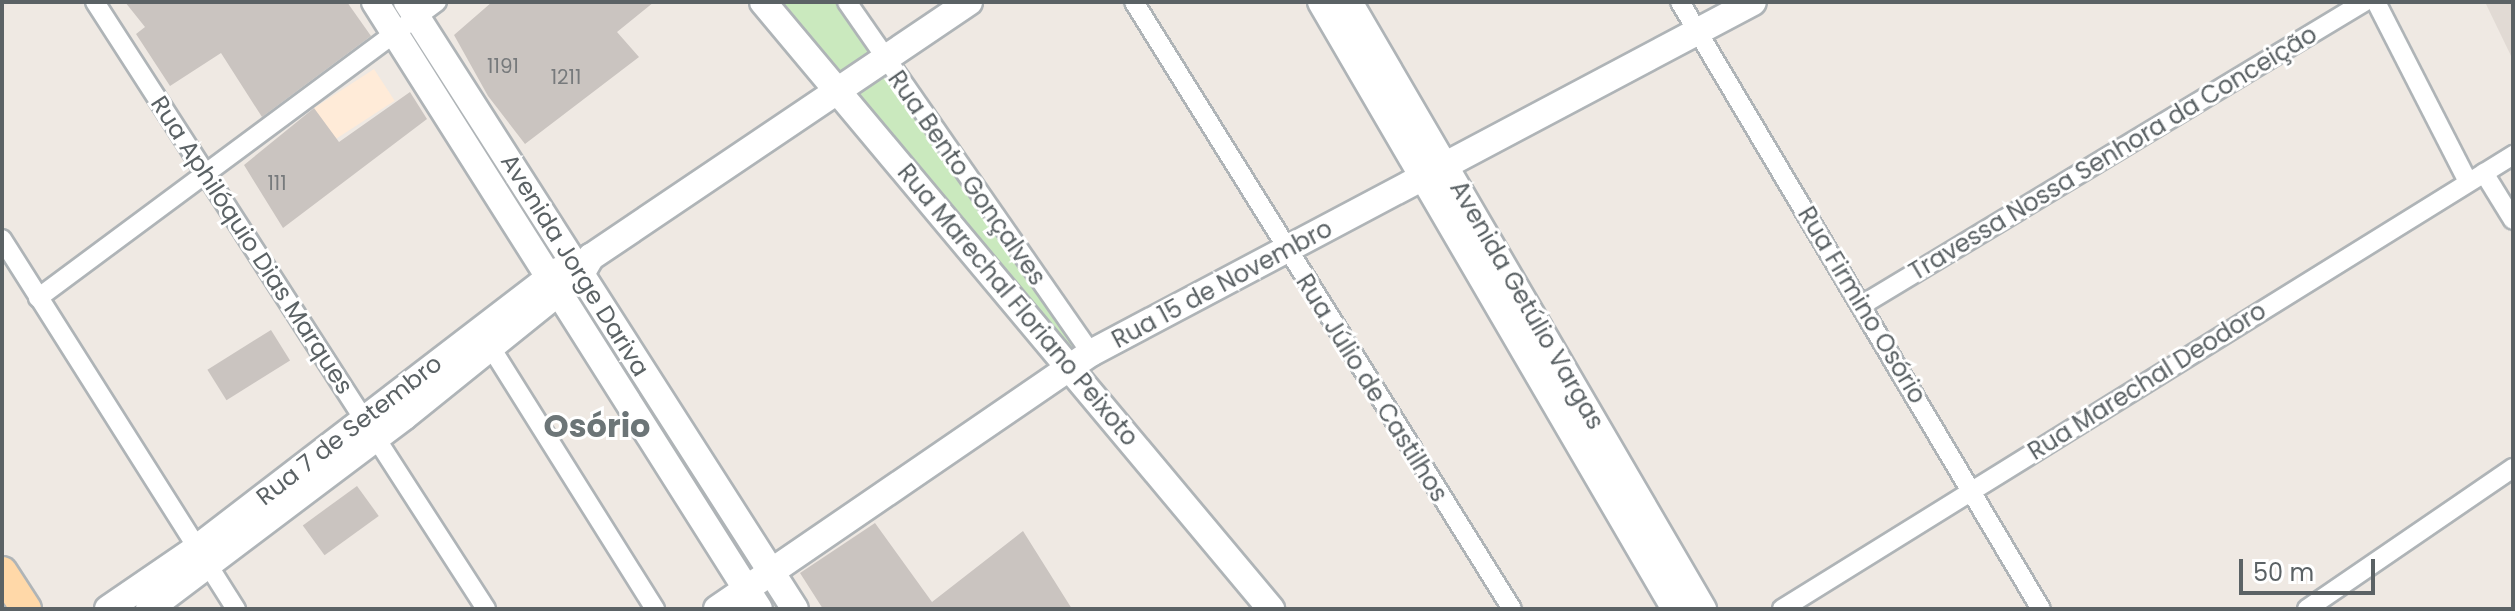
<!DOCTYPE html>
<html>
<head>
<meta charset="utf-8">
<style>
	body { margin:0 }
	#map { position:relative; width:2515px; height:611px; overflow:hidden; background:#efe9e3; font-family:Poppins,sans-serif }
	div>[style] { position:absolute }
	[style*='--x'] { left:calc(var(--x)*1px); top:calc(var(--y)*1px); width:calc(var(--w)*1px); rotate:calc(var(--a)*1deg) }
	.commercial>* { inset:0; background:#ffebd8; transform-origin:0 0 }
	.education>* { inset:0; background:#e1dad4 }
	.green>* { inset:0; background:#cae9be }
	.building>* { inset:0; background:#cac4c0; transform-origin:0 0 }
	.roads { filter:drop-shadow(2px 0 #afb4b7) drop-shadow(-2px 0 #afb4b7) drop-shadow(0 2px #afb4b7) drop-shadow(0 -2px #afb4b7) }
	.street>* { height:18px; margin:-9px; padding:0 9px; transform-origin:9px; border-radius:9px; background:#fff }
	.secondary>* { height:26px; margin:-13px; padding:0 13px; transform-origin:13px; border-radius:13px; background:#fff }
	.primary>* { height:30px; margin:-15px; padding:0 15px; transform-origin:15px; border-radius:15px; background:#ffd8a8 }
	span { translate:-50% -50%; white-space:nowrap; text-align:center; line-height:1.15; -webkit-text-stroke:6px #fff; paint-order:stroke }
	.number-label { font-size:20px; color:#777a7c }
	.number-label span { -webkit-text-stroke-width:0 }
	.street-label { font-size:24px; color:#5b6265 }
	.district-label { font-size:32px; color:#6c7577; font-weight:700 }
	.frame { position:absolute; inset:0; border:4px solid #5b6265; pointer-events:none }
	.scale { position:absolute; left:2239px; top:559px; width:136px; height:36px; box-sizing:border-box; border:4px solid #5b6265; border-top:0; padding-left:10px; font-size:24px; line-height:28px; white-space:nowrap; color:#5b6265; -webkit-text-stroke:6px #fff; paint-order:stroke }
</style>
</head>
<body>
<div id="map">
	<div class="commercial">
		<i style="left:374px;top:69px;width:38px;height:72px;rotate:57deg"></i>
	</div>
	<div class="education">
		<i style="clip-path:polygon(2485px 2px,2513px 2px,2513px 60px)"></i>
	</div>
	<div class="green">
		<i style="clip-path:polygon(773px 2px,839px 2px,872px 54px,837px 77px)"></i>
		<i style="clip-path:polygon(883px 67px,1081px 348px,1071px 355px,844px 91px)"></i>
	</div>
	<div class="building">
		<i style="clip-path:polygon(125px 2px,347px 2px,371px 36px,262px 117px,221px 53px,170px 86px,136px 34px,145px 27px)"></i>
		<i style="clip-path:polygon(492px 2px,654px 2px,617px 32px,639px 57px,525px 144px,488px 96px,454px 35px)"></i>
		<i style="clip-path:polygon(410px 92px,427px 119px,283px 228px,244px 165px,314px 108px,339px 142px)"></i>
		<i style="left:271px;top:330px;width:36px;height:75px;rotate:58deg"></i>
		<i style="left:357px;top:486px;width:37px;height:67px;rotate:54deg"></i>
		<i style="clip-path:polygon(875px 523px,932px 602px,1023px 531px,1072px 609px,823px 609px,800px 573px)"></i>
	</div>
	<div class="roads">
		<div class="street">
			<i style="--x:95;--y:2;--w:722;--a:57.21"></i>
			<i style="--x:847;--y:2;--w:427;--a:55.2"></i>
			<i style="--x:1134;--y:2;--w:715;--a:58.09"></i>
			<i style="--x:1680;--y:2;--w:706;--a:59.26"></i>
			<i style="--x:2376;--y:2;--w:202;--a:62.9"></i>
			<i style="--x:2484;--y:173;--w:55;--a:58.3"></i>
			<i style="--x:2;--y:239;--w:438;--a:57.7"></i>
			<i style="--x:38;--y:298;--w:497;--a:-36.6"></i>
			<i style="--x:1862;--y:305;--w:586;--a:-31.11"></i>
			<i style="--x:485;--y:338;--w:320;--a:57.9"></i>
			<i style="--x:1782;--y:609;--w:861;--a:-31.84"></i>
			<i style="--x:2307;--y:609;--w:250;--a:-34.4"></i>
		</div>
		<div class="secondary">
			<i style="--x:375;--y:2;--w:718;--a:57.68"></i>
			<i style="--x:407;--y:2;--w:720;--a:57.41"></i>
			<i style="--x:763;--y:2;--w:792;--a:50.07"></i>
			<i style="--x:1321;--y:2;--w:703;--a:59.75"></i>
			<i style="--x:1349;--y:2;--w:703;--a:59.75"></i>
			<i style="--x:108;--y:609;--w:108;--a:-34.4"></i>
			<i style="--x:197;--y:548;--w:456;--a:-37.5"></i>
			<i style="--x:149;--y:609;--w:319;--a:-37"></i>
			<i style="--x:404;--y:417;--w:228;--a:-38.9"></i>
			<i style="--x:581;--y:274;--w:20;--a:-60"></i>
			<i style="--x:591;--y:257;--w:456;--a:-34"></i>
			<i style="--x:717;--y:609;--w:453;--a:-34.4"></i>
			<i style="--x:1091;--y:353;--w:749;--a:-27.93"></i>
		</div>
		<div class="primary">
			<i style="--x:2;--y:572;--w:44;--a:57"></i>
		</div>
	</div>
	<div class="number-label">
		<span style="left:503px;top:66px">1191</span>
		<span style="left:566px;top:77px">1211</span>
		<span style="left:277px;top:183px">111</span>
	</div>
	<div class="street-label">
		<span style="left:2113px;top:153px;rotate:-31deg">Travessa Nossa Senhora da Conceição</span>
		<span style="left:967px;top:178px;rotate:55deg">Rua Bento Gonçalves</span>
		<span style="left:252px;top:245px;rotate:57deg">Rua Aphilóquio Dias Marques</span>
		<span style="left:575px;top:265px;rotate:58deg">Avenida Jorge Dariva</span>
		<span style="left:1222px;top:284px;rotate:-28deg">Rua 15 de Novembro</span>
		<span style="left:1018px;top:305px;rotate:50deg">Rua Marechal Floriano Peixoto</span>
		<span style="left:1527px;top:305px;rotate:60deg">Avenida Getúlio Vargas</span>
		<span style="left:1862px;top:305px;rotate:59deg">Rua Firmino Osório</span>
		<span style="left:2147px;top:381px;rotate:-32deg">Rua Marechal Deodoro</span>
		<span style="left:1372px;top:388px;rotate:58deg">Rua Júlio de Castilhos</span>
		<span style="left:349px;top:430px;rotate:-38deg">Rua 7 de Setembro</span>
	</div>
	<div class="district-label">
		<span style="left:597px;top:426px">Osório</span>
	</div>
	<div class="frame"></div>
	<div class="scale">50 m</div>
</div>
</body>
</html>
